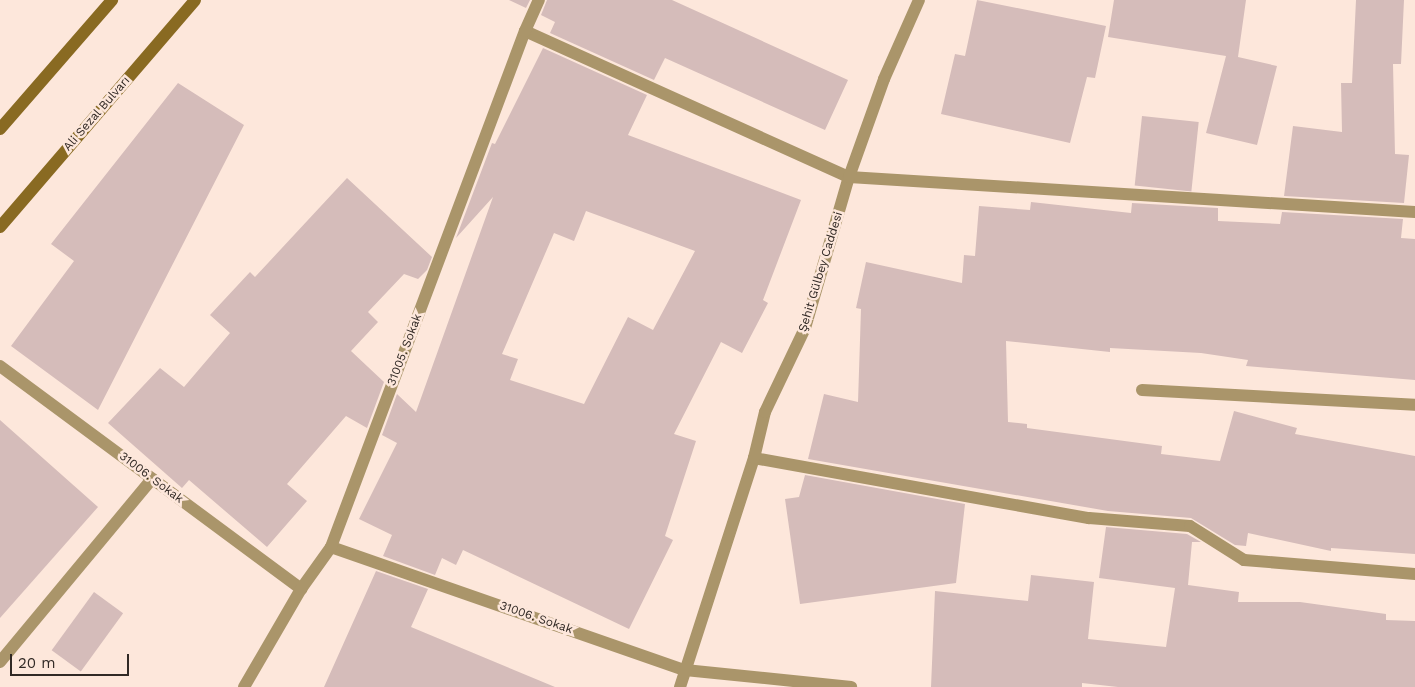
<!DOCTYPE html>
<html>
<head>
<meta charset="utf-8">
<style>
	body { margin:0 }
	#map { position:relative; width:1415px; height:687px; overflow:hidden; background:#fde7db; font-family:"Work Sans",sans-serif }
	div>[style] { position:absolute }
	[style*='--x'] { left:calc(var(--x)*1px); top:calc(var(--y)*1px); width:calc(var(--w)*1px); rotate:calc(var(--a)*1deg) }
	.building>* { inset:0; background:#d5bcba; transform-origin:0 0 }
	.minor>* { height:12px; margin:-6px; padding:0 6px; transform-origin:6px; border-radius:6px; background:#aa956a }
	.secondary>* { height:12px; margin:-6px; padding:0 6px; transform-origin:6px; border-radius:6px; background:#896a22 }
	span { translate:-50% -50%; white-space:nowrap; text-align:center; line-height:1.15; -webkit-text-stroke:5px #fde7db; paint-order:stroke }
	.street-label { font-size:12px; color:#312925 }
	.scale { position:absolute; left:10px; top:654px; width:119px; height:22px; box-sizing:border-box; border:2px solid #312925; border-top:0; padding-left:6px; font-size:15px; line-height:18px; white-space:nowrap; color:#312925; -webkit-text-stroke:4px #fde7db; paint-order:stroke }
</style>
</head>
<body>
<div id="map">
	<div class="building">
		<i style="clip-path:polygon(509px 0,530px 0,526px 8px)"></i>
		<i style="clip-path:polygon(547px 0,672px 0,848px 80px,825px 130px,665px 58px,654px 80px,550px 33px,555px 22px,541px 15px)"></i>
		<i style="clip-path:polygon(977px 0,1106px 26px,1095px 78px,1087px 77px,1070px 143px,941px 114px,955px 54px,965px 56px)"></i>
		<i style="clip-path:polygon(1114px 0,1246px 0,1238px 57px,1277px 66px,1257px 145px,1206px 133px,1226px 56px,1108px 37px)"></i>
		<i style="clip-path:polygon(1356px 0,1404px 0,1401px 64px,1393px 64px,1395px 154px,1409px 155px,1404px 203px,1284px 196px,1293px 126px,1342px 132px,1341px 83px,1352px 83px)"></i>
		<i style="clip-path:polygon(evenodd,543px 48px,647px 95px,628px 135px,801px 200px,763px 300px,768px 303px,742px 353px,721px 342px,674px 434px,696px 441px,665px 536px,673px 540px,629px 629px,463px 550px,456px 565px,442px 558px,435px 575px,383px 556px,392px 535px,359px 519px,397px 443px,382px 435px,397px 394px,416px 412px,493px 197px,456px 238px,492px 143px,495px 144px,543px 48px,586px 211px,695px 251px,653px 330px,628px 317px,584px 404px,510px 380px,518px 359px,502px 354px,554px 233px,574px 241px,586px 211px)"></i>
		<i style="clip-path:polygon(178px 83px,244px 125px,98px 410px,11px 346px,74px 261px,51px 244px)"></i>
		<i style="left:1142px;top:116px;width:57px;height:70px;rotate:6deg"></i>
		<i style="clip-path:polygon(347px 178px,432px 257px,427px 270px,418px 279px,404px 274px,368px 312px,378px 322px,351px 351px,384px 382px,367px 428px,346px 416px,287px 484px,307px 501px,267px 547px,189px 480px,182px 488px,108px 423px,160px 368px,184px 387px,230px 333px,210px 315px,250px 272px,255px 277px)"></i>
		<i style="clip-path:polygon(1031px 202px,1131px 213px,1132px 203px,1218px 208px,1218px 221px,1280px 224px,1282px 212px,1403px 219px,1401px 238px,1415px 239px,1415px 380px,1246px 366px,1248px 360px,1201px 353px,1110px 348px,1110px 352px,1006px 341px,1008px 422px,1027px 424px,1027px 428px,1162px 446px,1161px 454px,1220px 461px,1234px 411px,1297px 428px,1295px 434px,1415px 456px,1415px 554px,1331px 548px,1331px 551px,1248px 533px,1246px 546px,1235px 545px,1191px 518px,1108px 511px,808px 459px,824px 394px,858px 402px,861px 309px,856px 308px,866px 262px,962px 283px,964px 255px,975px 256px,979px 206px,1030px 210px)"></i>
		<i style="clip-path:polygon(0 420px,98px 507px,0 618px)"></i>
		<i style="clip-path:polygon(805px 475px,965px 504px,956px 583px,800px 604px,785px 499px,799px 497px)"></i>
		<i style="clip-path:polygon(1106px 527px,1187px 534px,1201px 542px,1192px 542px,1188px 585px,1239px 592px,1238px 602px,1300px 602px,1386px 614px,1386px 620px,1415px 621px,1415px 687px,1118px 687px,1082px 683px,1082px 687px,931px 687px,935px 591px,1028px 601px,1031px 575px,1094px 582px,1088px 639px,1166px 647px,1175px 588px,1099px 578px)"></i>
		<i style="clip-path:polygon(376px 571px,428px 589px,411px 627px,555px 687px,324px 687px)"></i>
		<i style="left:94px;top:592px;width:36px;height:72px;rotate:36deg"></i>
	</div>
	<div class="minor">
		<i style="--x:525;--y:31;--w:355;--a:24.3"></i>
		<i style="--x:849;--y:177;--w:567;--a:3.54"></i>
		<i style="--x:0;--y:366;--w:375;--a:36.5"></i>
		<i style="--x:1142;--y:390;--w:273;--a:3.1"></i>
		<i style="--x:754;--y:458;--w:340;--a:10.2"></i>
		<i style="--x:1089;--y:518;--w:101;--a:4.5"></i>
		<i style="--x:1190;--y:526;--w:64;--a:32.2"></i>
		<i style="--x:1244;--y:560;--w:172;--a:4.7"></i>
		<i style="--x:331;--y:547;--w:375;--a:19.2"></i>
		<i style="--x:685;--y:670;--w:167;--a:5.8"></i>
		<i style="--x:0;--y:662;--w:238;--a:-50.3"></i>
		<i style="--x:244;--y:687;--w:113;--a:-59.8"></i>
		<i style="--x:301;--y:589;--w:52;--a:-54.5"></i>
		<i style="--x:331;--y:547;--w:551;--a:-69.4"></i>
		<i style="--x:525;--y:31;--w:34;--a:-66"></i>
		<i style="--x:680;--y:687;--w:241;--a:-72.1"></i>
		<i style="--x:754;--y:458;--w:47;--a:-76.6"></i>
		<i style="--x:765;--y:412;--w:93;--a:-64.5"></i>
		<i style="--x:805;--y:328;--w:157;--a:-73.8"></i>
		<i style="--x:849;--y:177;--w:104;--a:-70.3"></i>
		<i style="--x:884;--y:79;--w:86;--a:-66.1"></i>
	</div>
	<div class="secondary">
		<i style="--x:0;--y:129;--w:171;--a:-49"></i>
		<i style="--x:0;--y:227;--w:299;--a:-49.3"></i>
	</div>
	<div class="street-label">
		<span style="left:97px;top:114px;rotate:-49deg">Ali Sezal Bulvarı</span>
		<span style="left:821px;top:272px;rotate:-73deg">Şehit Gülbey Caddesi</span>
		<span style="left:405px;top:350px;rotate:-69deg">31005. Sokak</span>
		<span style="left:151px;top:478px;rotate:37deg">31006. Sokak</span>
		<span style="left:536px;top:618px;rotate:19deg">31006. Sokak</span>
	</div>
	<div class="scale">20 m</div>
</div>
</body>
</html>
